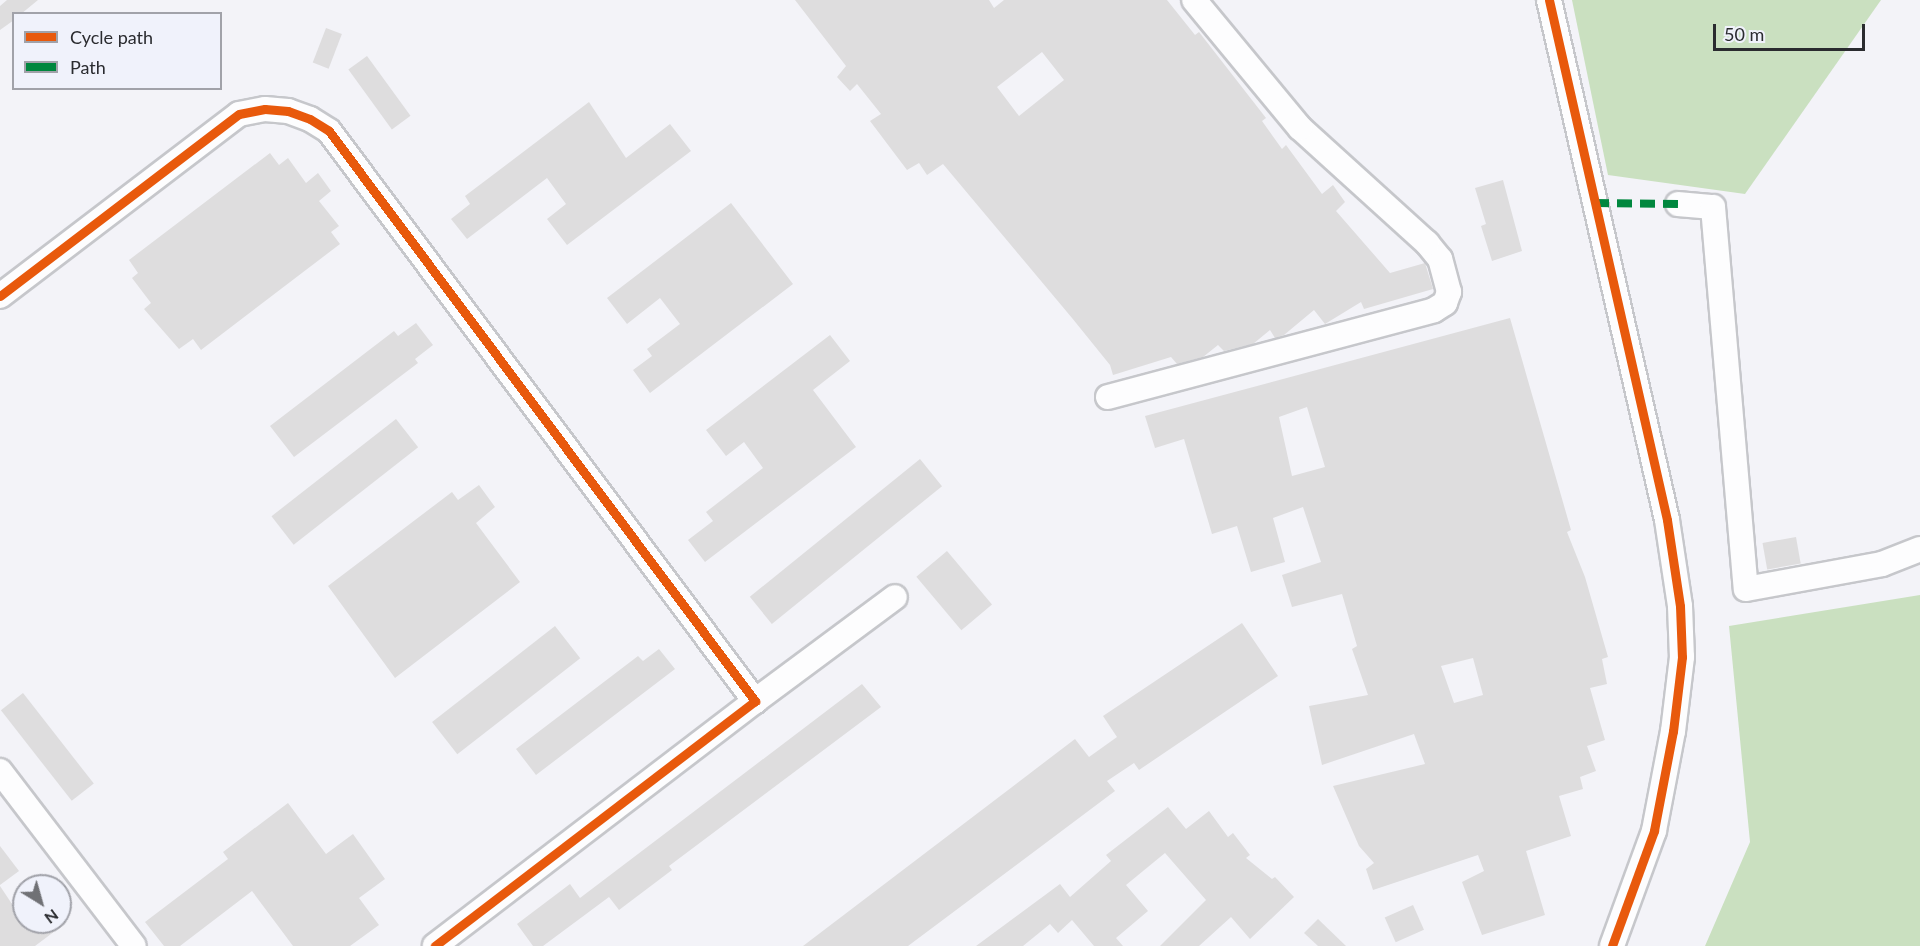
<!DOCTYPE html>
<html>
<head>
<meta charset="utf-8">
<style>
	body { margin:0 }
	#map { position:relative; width:1920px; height:946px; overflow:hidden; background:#f3f3f8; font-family:Lato,sans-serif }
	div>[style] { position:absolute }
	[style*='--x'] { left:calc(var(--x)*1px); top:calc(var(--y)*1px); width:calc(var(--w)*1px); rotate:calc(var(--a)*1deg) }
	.green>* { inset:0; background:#cae0c0 }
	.building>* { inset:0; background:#deddde; transform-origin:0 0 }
	.roads { filter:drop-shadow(2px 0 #c6c7cb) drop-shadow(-2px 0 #c6c7cb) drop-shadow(0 2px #c6c7cb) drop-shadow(0 -2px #c6c7cb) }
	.minor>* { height:24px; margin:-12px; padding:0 12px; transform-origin:12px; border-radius:12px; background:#fdfdfe }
	.quiet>* { height:8px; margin-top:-4px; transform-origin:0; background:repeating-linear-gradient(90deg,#00873e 0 15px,transparent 0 23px) }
	.cycleway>* { height:9px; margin:-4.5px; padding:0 4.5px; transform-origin:4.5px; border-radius:4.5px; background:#e8590c }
	span { translate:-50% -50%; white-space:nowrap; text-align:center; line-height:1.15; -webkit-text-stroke:4.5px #f0f2fb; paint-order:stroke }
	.legend { position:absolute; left:12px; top:12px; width:210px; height:78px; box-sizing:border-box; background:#f0f2fb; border:2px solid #a1a2a9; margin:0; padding:8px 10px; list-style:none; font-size:18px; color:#2a2b2f }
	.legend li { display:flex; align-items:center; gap:12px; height:30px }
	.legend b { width:30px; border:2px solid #a1a2a9 }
	.north { position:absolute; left:12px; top:874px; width:60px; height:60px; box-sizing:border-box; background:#f0f2fb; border:2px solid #a1a2a9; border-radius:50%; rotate:143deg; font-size:16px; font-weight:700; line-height:24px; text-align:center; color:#2a2b2f }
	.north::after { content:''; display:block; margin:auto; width:21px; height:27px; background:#707175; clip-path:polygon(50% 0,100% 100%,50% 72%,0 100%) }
	.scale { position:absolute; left:1713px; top:24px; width:152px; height:27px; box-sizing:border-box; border:3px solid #2a2b2f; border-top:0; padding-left:8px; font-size:18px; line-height:21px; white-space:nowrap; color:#2a2b2f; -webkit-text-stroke:4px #f0f2fb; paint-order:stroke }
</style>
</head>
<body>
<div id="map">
	<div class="green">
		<i style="clip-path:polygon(1572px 0,1881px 0,1745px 194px,1608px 175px)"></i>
		<i style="clip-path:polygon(1920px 595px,1920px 946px,1705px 946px,1750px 842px,1729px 626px)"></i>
	</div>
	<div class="building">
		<i style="clip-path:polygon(7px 0,38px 0,21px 14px,14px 14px,14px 20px,0 30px,0 6px)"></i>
		<i style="clip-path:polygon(evenodd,795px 0,989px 0,994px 8px,1004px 0,1167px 0,1195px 35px,1199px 32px,1266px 118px,1262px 121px,1282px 149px,1286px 145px,1322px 194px,1333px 185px,1345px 202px,1336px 211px,1390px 273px,1425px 263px,1433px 289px,1364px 309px,1361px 302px,1325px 324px,1314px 310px,1284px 335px,1275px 338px,1270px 330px,1253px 344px,1224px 351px,1218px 345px,1203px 357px,1177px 364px,1171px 357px,1113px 375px,1110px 365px,1072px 318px,943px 164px,927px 175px,919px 163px,907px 170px,870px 121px,881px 114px,857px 84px,850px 91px,837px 77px,846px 66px,795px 0,1042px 52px,1064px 80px,1019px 116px,997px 87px,1042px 52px)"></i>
		<i style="left:326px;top:28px;width:17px;height:37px;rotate:21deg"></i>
		<i style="left:367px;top:56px;width:74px;height:23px;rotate:54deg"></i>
		<i style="clip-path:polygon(589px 102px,626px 158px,670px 124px,691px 151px,567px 245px,547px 219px,566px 204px,547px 178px,467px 239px,451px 219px,470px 204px,465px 196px)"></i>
		<i style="clip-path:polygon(270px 153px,279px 165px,288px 158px,306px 183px,318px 173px,331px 191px,319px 201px,339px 226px,331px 232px,340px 244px,201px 350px,193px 339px,179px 349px,144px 309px,151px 303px,132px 278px,138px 273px,129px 260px)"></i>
		<i style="clip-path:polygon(1503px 180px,1522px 251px,1492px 261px,1481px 226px,1486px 224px,1475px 188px)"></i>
		<i style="clip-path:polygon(731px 203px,793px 284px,650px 393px,633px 370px,652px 356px,647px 349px,680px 324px,660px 298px,627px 324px,607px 298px)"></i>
		<i style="clip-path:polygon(evenodd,1510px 318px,1571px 530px,1567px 532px,1585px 577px,1608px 657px,1602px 659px,1607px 684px,1590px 688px,1605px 740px,1587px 746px,1596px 771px,1580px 777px,1583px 789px,1559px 796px,1571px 836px,1526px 851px,1545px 915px,1482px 935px,1462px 882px,1484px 871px,1478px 855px,1373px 890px,1366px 869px,1374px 863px,1359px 846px,1333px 786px,1425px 764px,1414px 734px,1322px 765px,1309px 706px,1368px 695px,1352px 649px,1357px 646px,1342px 594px,1292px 607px,1282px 575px,1321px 562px,1303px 507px,1273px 518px,1285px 562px,1251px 572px,1237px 526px,1212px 534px,1184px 439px,1155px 448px,1145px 416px,1510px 318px,1307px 407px,1325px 467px,1292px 476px,1279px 417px,1307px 407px,1510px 318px,1473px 658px,1483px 695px,1454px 703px,1441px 666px,1473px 658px)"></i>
		<i style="clip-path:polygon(416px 323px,433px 345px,415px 359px,418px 363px,294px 457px,270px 426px,394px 331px,398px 336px)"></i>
		<i style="clip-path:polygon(830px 335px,850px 361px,813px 390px,856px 447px,705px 562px,688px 540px,713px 521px,706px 512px,763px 468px,744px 442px,726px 456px,706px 430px)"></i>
		<i style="left:396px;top:419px;width:36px;height:158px;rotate:52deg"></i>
		<i style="left:920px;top:459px;width:35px;height:219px;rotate:51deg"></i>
		<i style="clip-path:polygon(479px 485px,495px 507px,476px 523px,520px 582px,395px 678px,328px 586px,452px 492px,458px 500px)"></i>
		<i style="left:1796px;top:537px;width:27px;height:34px;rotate:80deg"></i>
		<i style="left:947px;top:551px;width:70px;height:40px;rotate:50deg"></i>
		<i style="clip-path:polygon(1242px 623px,1278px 676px,1139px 770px,1134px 763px,1107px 781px,1115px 791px,908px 946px,803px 946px,1075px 739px,1089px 757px,1117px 737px,1103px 716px)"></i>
		<i style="left:555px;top:626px;width:41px;height:156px;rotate:52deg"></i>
		<i style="clip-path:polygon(659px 649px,675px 669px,536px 775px,516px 749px,638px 656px,643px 661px)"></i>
		<i style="clip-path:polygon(862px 684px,881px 707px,669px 866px,672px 870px,619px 910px,609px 897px,543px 946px,533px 946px,517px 924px,570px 884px,580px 898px)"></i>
		<i style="left:23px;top:693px;width:115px;height:28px;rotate:52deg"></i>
		<i style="clip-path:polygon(288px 803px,326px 854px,353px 834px,385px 879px,359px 898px,379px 925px,350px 946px,293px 946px,252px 891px,180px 946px,164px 946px,145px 922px,228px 859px,223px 852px)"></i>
		<i style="clip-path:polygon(1168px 807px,1186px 829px,1209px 811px,1228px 837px,1233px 833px,1250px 855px,1246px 858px,1272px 879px,1275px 877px,1294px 897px,1250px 939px,1231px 917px,1199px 946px,1160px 946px,1206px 900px,1165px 853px,1126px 885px,1148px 911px,1116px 938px,1123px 946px,1094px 946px,1072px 920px,1058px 933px,1050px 924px,1023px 946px,976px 946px,1060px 884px,1070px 897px,1111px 861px,1106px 855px)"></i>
		<i style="clip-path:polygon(0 846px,19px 871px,0 885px)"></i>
		<i style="clip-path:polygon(0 886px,24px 922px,67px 922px,35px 946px,0 946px)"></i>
		<i style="left:1413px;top:905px;width:27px;height:31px;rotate:66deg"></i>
		<i style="clip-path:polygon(1318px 919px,1346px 946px,1318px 946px,1304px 933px)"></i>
	</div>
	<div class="roads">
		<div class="minor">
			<i style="--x:1549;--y:0;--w:533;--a:77.21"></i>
			<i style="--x:1667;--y:520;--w:87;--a:81.4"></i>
			<i style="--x:1680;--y:606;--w:51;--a:87.8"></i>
			<i style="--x:1682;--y:657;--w:75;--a:96.9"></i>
			<i style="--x:1673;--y:731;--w:102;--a:100.8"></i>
			<i style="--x:1654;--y:831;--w:122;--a:110.1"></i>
			<i style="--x:1678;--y:204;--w:35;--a:5"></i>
			<i style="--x:1713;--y:207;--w:383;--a:85.1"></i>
			<i style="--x:1746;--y:589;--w:138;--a:-10.4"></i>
			<i style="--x:1882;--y:564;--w:41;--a:-21.5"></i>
			<i style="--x:0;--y:296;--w:300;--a:-37.3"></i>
			<i style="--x:239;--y:114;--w:26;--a:-11"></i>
			<i style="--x:265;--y:109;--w:23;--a:5"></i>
			<i style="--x:288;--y:111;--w:23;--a:20"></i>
			<i style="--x:310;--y:119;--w:22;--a:32"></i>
			<i style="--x:329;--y:131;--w:712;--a:53.23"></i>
			<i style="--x:755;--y:701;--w:403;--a:142.6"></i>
			<i style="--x:1108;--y:397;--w:337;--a:-14.9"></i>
			<i style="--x:1434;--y:310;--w:13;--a:-32"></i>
			<i style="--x:1445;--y:303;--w:12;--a:-70"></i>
			<i style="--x:1449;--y:292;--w:34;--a:-105"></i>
			<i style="--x:1440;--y:259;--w:21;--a:-129"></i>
			<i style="--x:1427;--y:243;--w:171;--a:-137.8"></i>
			<i style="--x:1300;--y:128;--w:166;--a:-129.6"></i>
			<i style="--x:755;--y:701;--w:174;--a:-36.6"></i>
			<i style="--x:0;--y:771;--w:220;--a:52.6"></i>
		</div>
	</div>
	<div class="quiet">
		<i style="--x:1594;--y:203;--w:84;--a:0.7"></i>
	</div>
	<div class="cycleway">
		<i style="--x:1549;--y:0;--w:533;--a:77.21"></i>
		<i style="--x:1667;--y:520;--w:87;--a:81.4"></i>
		<i style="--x:1680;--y:606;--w:51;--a:87.8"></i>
		<i style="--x:1682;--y:657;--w:75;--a:96.9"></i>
		<i style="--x:1673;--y:731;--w:102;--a:100.8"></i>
		<i style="--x:1654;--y:831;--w:122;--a:110.1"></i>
		<i style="--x:0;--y:296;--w:300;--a:-37.3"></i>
		<i style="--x:239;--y:114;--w:26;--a:-11"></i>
		<i style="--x:265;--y:109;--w:23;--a:5"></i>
		<i style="--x:288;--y:111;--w:23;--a:20"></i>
		<i style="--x:310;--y:119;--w:22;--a:32"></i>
		<i style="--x:329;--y:131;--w:712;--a:53.23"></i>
		<i style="--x:755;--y:701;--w:403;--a:142.6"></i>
	</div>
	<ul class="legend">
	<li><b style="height:8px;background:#e8590c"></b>Cycle path</li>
	<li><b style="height:8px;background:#00873e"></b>Path</li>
	</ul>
	<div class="north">N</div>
	<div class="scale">50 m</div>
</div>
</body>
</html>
